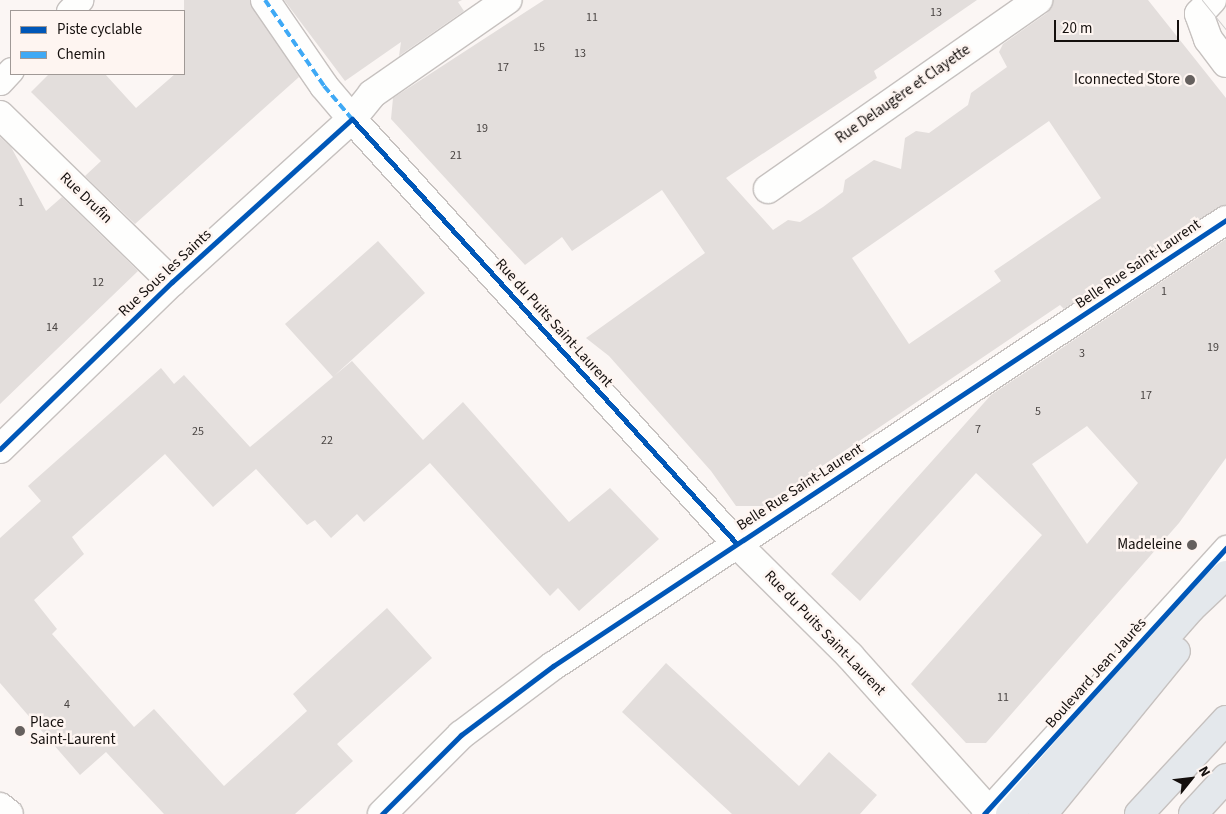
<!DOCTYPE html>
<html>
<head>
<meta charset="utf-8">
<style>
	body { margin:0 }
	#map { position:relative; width:1226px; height:814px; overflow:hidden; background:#fbf6f4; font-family:"Source Sans 3",sans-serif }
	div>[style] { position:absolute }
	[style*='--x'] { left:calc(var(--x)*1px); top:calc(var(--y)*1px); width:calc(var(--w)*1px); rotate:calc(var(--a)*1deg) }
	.building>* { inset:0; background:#e3dedc }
	.roads { filter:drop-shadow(1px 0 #c6c1bf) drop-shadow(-1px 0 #c6c1bf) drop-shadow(0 1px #c6c1bf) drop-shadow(0 -1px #c6c1bf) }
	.service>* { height:25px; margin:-12.5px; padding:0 12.5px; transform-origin:12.5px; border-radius:12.5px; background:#fefefd }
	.minor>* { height:28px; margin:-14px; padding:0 14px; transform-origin:14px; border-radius:14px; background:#fefefd }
	.tertiary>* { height:28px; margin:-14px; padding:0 14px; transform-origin:14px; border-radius:14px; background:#fefefd }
	.primary>* { height:28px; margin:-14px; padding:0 14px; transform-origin:14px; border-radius:14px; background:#e4e8ec }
	.tram>* { height:1px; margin:-0.5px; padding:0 0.5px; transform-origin:0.5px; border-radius:0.5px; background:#cecccb }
	.quiet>* { height:4px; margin-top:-2px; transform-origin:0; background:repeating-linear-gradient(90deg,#3fa9f5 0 8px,transparent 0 12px) }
	.cycleway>* { height:5px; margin:-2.5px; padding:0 2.5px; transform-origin:2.5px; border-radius:2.5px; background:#0057b8 }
	.dots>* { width:14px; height:14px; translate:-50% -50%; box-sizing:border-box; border:2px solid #fef5f1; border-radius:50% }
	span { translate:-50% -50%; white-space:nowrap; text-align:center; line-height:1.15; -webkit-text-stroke:5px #fef5f1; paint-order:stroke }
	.number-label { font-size:12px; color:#494442 }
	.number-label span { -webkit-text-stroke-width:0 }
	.poi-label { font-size:15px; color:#140f0d }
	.right { translate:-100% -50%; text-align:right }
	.left { translate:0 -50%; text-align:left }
	.street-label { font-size:15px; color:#140f0d }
	.legend { position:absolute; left:10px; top:10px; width:175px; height:65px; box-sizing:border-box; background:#fef5f1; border:1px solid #a09996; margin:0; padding:6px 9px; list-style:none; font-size:15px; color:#140f0d }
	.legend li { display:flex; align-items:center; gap:10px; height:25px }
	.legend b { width:25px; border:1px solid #a09996 }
	.north { position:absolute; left:1166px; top:754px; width:50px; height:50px; -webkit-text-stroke:4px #fef5f1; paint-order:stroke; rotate:61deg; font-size:14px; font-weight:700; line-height:20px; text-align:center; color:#140f0d }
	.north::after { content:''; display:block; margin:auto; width:18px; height:22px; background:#140f0d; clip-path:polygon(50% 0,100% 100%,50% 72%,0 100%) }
	.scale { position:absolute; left:1054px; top:20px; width:125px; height:22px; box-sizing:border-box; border:2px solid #140f0d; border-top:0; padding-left:6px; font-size:15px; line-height:18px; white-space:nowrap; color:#140f0d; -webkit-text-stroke:4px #fef5f1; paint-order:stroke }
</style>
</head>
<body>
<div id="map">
	<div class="building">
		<i style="clip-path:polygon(184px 0,250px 0,299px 77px,135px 224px,85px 176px,101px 161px,31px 92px,49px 74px,105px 74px,136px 108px,175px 74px,184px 74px)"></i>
		<i style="clip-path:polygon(284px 0,462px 0,458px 2px,464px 11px,399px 56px,401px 42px,345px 81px)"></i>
		<i style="clip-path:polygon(evenodd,544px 0,977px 0,874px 71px,877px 78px,726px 178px,773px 230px,788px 220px,800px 222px,823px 207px,843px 192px,845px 180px,874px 160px,901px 169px,905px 138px,916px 131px,929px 133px,968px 105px,971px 93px,1007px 67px,999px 52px,1003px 44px,1047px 13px,1053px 0,1148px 0,1226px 98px,1226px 205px,1064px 309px,1060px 305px,763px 506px,736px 506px,711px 471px,609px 356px,586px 338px,705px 253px,662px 190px,572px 251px,562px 237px,525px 265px,391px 119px,393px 98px,544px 0,1049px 121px,1101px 198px,994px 271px,1001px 281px,909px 344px,852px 258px,1049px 121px)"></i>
		<i style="clip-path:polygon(0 137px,11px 147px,46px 211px,62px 197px,138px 271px,0 404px)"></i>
		<i style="clip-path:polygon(evenodd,1226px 239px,1226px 458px,1179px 523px,986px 743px,966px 743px,911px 684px,1042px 535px,976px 473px,860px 601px,831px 574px,991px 395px,1226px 239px,1087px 426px,1138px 483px,1087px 544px,1032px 464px,1087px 426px)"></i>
		<i style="clip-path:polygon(378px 241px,425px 293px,334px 376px,352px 361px,423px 440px,463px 402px,569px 522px,610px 488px,659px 539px,579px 611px,558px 588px,550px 596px,430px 463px,364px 522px,357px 514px,331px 538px,315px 520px,307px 525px,256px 469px,213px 507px,165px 454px,72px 537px,84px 554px,34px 600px,57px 629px,52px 634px,134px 727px,154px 709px,224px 786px,307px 711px,293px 694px,387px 608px,432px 658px,337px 744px,353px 761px,295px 814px,164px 814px,106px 752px,80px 775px,0 683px,0 538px,41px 501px,28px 486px,161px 368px,174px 384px,184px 375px,250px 447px,333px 377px,285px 324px)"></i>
		<i style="clip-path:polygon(666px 663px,799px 786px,829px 752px,877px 795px,860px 814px,732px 814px,622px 712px)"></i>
	</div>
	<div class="roads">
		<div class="service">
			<i style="--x:69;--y:11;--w:16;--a:-45"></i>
			<i style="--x:0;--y:82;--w:16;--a:-47"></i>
			<i style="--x:984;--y:814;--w:360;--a:-47.7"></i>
		</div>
		<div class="minor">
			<i style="--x:265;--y:0;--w:104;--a:55.5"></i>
			<i style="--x:324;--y:86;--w:43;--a:49.7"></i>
			<i style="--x:352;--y:119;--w:573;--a:47.83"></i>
			<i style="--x:737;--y:544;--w:159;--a:44.7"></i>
			<i style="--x:850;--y:656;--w:212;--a:48.1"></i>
			<i style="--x:0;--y:115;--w:240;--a:44.2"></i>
			<i style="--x:768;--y:189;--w:330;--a:-35"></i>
			<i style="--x:0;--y:449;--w:240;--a:-44.2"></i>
			<i style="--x:172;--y:282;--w:243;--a:-42.2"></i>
			<i style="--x:352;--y:119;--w:32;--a:-51"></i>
			<i style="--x:372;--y:94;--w:165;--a:-34.8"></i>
			<i style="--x:0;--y:807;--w:11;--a:38"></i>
			<i style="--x:382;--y:814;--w:112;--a:-45"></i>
			<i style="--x:461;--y:735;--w:115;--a:-36.9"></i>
			<i style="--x:553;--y:666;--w:807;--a:-33.53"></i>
		</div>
		<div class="tertiary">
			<i style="--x:1212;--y:0;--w:19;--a:133"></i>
			<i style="--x:1199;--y:14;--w:27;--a:70"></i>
			<i style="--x:1208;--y:39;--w:30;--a:53"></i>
		</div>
		<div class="primary">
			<i style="--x:1010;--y:814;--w:274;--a:-48.7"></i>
			<i style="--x:1191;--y:608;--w:48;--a:-43.3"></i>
			<i style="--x:1043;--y:814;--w:210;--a:-50.8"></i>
			<i style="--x:1139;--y:814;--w:128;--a:-47.2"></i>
			<i style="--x:1193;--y:814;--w:49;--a:-47.5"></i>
		</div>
	</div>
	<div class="tram">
		<i style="--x:1202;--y:0;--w:38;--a:51"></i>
	</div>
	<div class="quiet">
		<i style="--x:265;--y:0;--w:104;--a:55.5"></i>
		<i style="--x:324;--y:86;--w:43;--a:49.7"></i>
	</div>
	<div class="cycleway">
		<i style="--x:0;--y:449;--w:240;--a:-44.2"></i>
		<i style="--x:172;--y:282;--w:243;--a:-42.2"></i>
		<i style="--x:352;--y:119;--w:573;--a:47.83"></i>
		<i style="--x:382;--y:814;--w:112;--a:-45"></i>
		<i style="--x:461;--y:735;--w:115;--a:-36.9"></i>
		<i style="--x:553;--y:666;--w:807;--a:-33.53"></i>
		<i style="--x:984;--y:814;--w:360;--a:-47.7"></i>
	</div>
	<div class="dots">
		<i style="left:1190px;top:80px;background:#65605e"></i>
		<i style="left:1192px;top:545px;background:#65605e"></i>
		<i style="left:20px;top:731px;background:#65605e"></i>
	</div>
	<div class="number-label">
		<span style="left:936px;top:13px">13</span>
		<span style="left:592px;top:18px">11</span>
		<span style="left:539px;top:48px">15</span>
		<span style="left:580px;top:54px">13</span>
		<span style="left:503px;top:68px">17</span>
		<span style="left:482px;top:129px">19</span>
		<span style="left:456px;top:156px">21</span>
		<span style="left:21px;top:203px">1</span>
		<span style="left:98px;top:283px">12</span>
		<span style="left:1164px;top:292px">1</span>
		<span style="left:52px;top:328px">14</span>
		<span style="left:1213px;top:348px">19</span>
		<span style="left:1082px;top:354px">3</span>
		<span style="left:1146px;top:396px">17</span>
		<span style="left:1038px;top:412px">5</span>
		<span style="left:978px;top:430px">7</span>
		<span style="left:198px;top:432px">25</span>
		<span style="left:327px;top:441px">22</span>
		<span style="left:1003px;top:698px">11</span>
		<span style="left:67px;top:705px">4</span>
	</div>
	<div class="poi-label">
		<span class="right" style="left:1180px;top:80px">Iconnected Store</span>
		<span class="right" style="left:1182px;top:545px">Madeleine</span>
		<span class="left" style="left:30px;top:731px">Place<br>Saint-Laurent</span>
	</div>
	<div class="street-label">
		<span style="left:903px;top:94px;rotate:-35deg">Rue Delaugère et Clayette</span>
		<span style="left:86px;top:198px;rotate:44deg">Rue Drufin</span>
		<span style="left:1138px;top:264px;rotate:-34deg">Belle Rue Saint-Laurent</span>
		<span style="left:165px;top:273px;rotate:-43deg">Rue Sous les Saints</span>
		<span style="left:554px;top:323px;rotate:48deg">Rue du Puits Saint-Laurent</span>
		<span style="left:800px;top:487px;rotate:-33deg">Belle Rue Saint-Laurent</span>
		<span style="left:825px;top:633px;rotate:46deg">Rue du Puits Saint-Laurent</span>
		<span style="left:1096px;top:673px;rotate:-48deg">Boulevard Jean Jaurès</span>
	</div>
	<ul class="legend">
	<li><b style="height:6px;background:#0057b8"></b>Piste cyclable</li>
	<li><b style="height:6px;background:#3fa9f5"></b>Chemin</li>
	</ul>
	<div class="north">N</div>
	<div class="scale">20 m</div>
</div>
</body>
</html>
